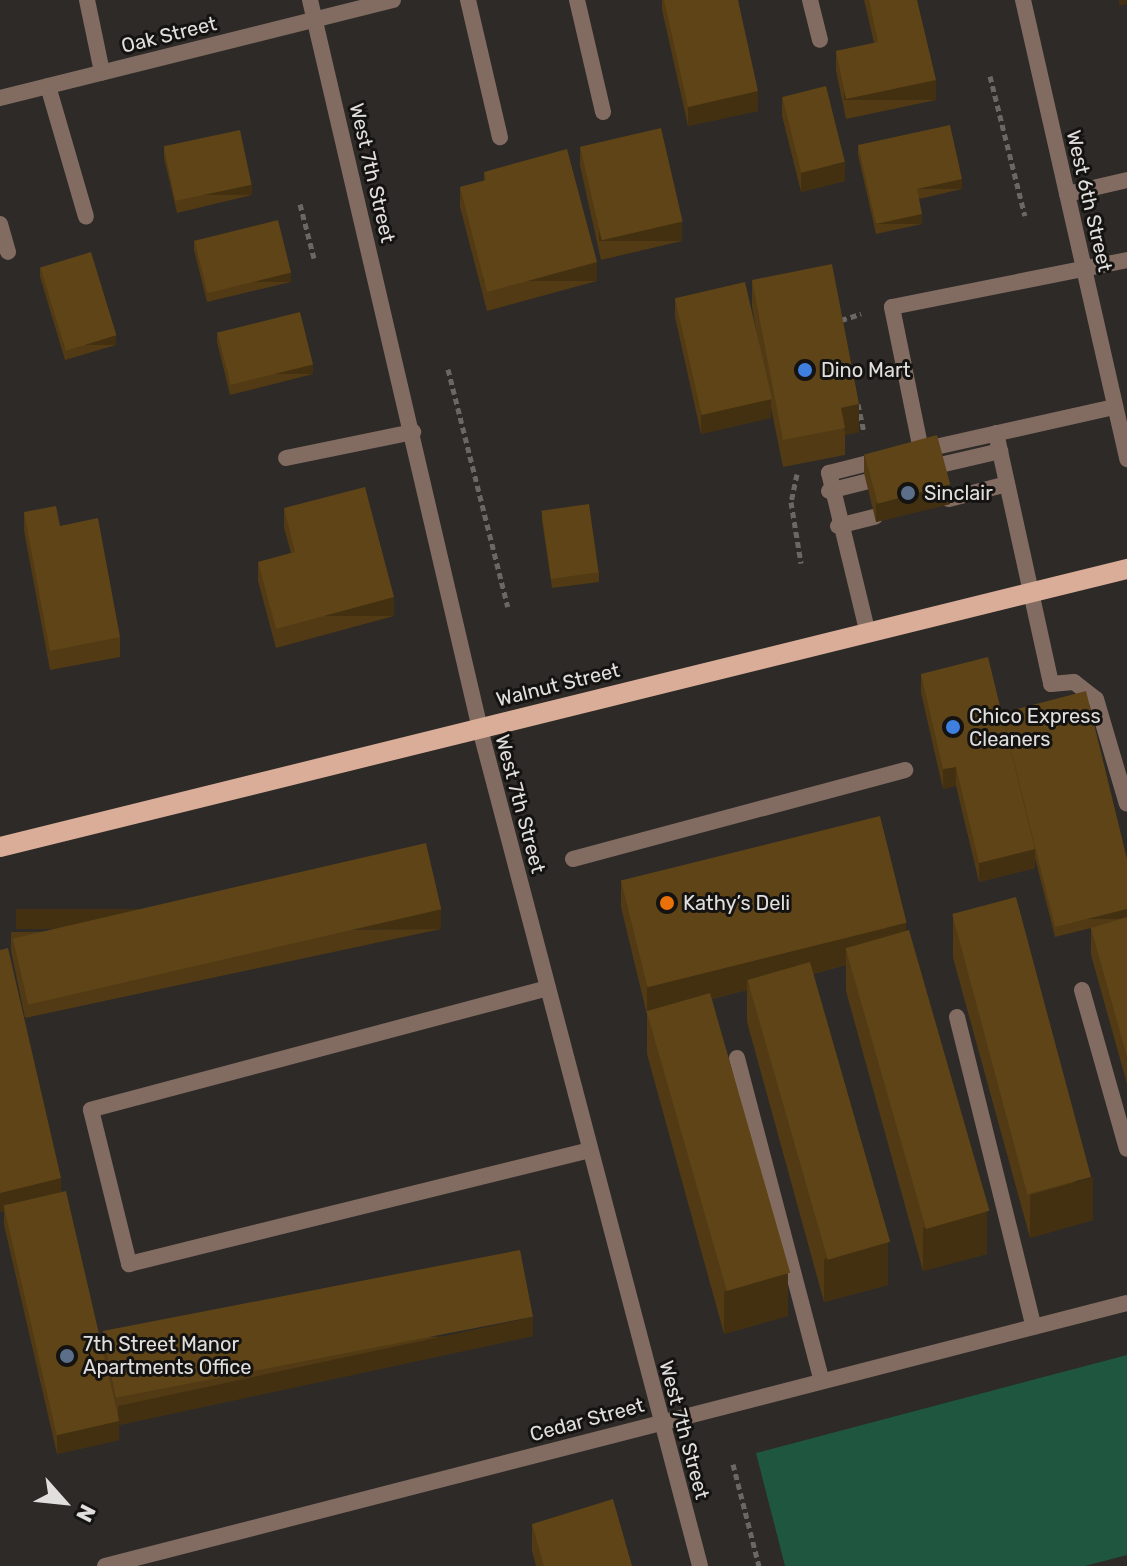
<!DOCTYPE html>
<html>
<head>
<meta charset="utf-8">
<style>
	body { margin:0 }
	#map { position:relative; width:1127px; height:1566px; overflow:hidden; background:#2d2a27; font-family:Rubik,sans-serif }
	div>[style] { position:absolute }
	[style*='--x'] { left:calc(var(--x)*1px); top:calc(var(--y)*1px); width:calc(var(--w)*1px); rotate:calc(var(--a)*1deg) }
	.green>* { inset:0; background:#1f563f }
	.path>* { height:5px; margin-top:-2.5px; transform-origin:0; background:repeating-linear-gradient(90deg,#6a6765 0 6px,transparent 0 10px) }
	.service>* { height:16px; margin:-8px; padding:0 8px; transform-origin:8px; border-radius:8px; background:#826c62 }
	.minor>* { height:16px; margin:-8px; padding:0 8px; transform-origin:8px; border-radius:8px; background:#826c62 }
	.primary>* { height:20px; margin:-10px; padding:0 10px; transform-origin:10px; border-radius:10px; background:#d9ad97 }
	.wall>* { inset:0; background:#513a14 }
	.shaded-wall>* { inset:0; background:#423010; transform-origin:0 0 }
	.building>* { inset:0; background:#5e4417; transform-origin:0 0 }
	.dots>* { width:22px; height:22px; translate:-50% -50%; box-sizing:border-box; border:4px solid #141311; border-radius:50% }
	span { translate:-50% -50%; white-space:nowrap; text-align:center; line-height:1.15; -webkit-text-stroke:6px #141311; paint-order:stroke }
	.street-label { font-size:20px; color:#e1dfdd }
	.poi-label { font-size:20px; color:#e1dfdd }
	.left { translate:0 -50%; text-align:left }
	.north { position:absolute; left:24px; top:1462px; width:80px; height:80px; -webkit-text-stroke:6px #141311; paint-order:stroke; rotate:117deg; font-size:22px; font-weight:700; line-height:32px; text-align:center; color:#e1dfdd }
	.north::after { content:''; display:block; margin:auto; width:28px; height:36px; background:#e1dfdd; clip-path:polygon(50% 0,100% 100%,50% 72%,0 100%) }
</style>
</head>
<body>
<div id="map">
	<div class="green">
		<i style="clip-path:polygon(1127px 1355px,1127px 1555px,1085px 1566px,785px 1566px,756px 1453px)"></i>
	</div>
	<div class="path">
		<i style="--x:990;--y:76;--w:144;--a:76"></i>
		<i style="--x:300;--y:204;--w:56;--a:75.5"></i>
		<i style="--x:841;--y:320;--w:21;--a:-17"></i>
		<i style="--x:448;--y:369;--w:245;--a:75.9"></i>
		<i style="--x:858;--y:404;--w:30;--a:78"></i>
		<i style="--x:797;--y:474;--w:29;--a:102"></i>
		<i style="--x:791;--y:502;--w:62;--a:80.7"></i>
		<i style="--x:733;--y:1464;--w:105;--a:75.7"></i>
	</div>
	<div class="service">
		<i style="--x:87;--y:0;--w:74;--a:78.2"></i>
		<i style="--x:468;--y:0;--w:141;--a:76.9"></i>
		<i style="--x:577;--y:0;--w:115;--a:76.9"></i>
		<i style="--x:810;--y:0;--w:41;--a:76"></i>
		<i style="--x:48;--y:86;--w:136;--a:73.8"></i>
		<i style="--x:1067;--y:194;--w:62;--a:-13.1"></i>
		<i style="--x:0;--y:224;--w:29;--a:74"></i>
		<i style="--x:996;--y:433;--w:257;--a:77.6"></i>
		<i style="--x:1051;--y:684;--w:23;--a:-5"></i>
		<i style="--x:1074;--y:682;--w:28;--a:38"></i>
		<i style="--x:1096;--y:699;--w:109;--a:73.6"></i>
		<i style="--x:921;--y:450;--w:146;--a:-101.5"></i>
		<i style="--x:892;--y:307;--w:240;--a:-11.3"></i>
		<i style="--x:922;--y:450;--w:198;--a:-12.6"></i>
		<i style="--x:286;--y:458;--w:130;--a:-11.6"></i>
		<i style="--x:940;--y:465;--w:62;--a:-13.1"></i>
		<i style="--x:829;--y:491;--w:38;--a:-14"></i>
		<i style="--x:949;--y:499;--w:60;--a:-14.5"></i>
		<i style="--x:838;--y:526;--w:38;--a:-14"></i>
		<i style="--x:868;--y:634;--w:166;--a:-103.6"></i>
		<i style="--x:829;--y:473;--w:57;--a:-14.3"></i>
		<i style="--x:573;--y:859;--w:344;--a:-15"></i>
		<i style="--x:548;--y:988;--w:473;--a:165.1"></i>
		<i style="--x:91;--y:1110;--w:159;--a:76.1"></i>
		<i style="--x:129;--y:1264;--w:475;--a:-13.9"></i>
		<i style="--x:1082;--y:990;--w:165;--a:74.2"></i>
		<i style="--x:957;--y:1017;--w:319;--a:76.1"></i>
		<i style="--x:737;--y:1058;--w:334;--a:75.3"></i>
	</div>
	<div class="minor">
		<i style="--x:310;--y:0;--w:749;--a:76.87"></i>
		<i style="--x:480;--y:729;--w:865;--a:75.27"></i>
		<i style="--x:1023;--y:0;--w:471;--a:77.2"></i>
		<i style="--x:0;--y:98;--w:405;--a:-14"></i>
		<i style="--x:105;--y:1566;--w:1055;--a:-14.43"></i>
	</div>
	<div class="primary">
		<i style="--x:0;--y:847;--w:1161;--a:-13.86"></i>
	</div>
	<div class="wall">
		<i style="clip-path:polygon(662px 0,738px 0,758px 111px,688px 126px,662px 10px)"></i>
		<i style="clip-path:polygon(864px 0,917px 0,936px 100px,846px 119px,836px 71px,836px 51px,874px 43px)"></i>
		<i style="clip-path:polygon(782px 97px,845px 181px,801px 192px,782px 116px)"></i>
		<i style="clip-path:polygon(858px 145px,962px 189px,919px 199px,922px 224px,876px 234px,858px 155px)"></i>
		<i style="clip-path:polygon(580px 147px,682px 241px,601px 260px,580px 166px)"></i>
		<i style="clip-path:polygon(164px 148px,252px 195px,177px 213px,164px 158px)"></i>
		<i style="clip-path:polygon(484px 172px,597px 281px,487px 311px,460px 207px,460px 187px,484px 181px)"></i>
		<i style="clip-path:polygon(194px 240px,291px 282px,207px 302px,194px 250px)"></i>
		<i style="clip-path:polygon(40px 267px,116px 345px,65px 360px,40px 277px)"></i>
		<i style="clip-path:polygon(752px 280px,859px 432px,845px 435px,845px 455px,783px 467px,771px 408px,771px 418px,701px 434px,675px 317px,675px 298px,757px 335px,752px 307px)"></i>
		<i style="clip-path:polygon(217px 332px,313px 374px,230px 395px,217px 342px)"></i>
		<i style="clip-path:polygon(864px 454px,950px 504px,876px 522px,864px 473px)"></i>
		<i style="clip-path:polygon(284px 508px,394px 616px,276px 648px,258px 581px,258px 562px,291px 553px,284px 528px)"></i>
		<i style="clip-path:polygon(542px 511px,599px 572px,599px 582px,552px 588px,542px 521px)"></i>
		<i style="clip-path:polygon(24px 512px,60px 526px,120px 637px,120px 657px,50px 670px,24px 531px)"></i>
		<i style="clip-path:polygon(921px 674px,1002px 713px,1127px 859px,1127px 1084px,1091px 955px,1091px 928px,1055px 937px,1035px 858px,1035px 868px,979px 882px,956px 786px,943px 789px,921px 693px)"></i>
		<i style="clip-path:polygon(621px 880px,906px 931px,987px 1254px,923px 1271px,846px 991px,846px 965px,813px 974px,888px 1285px,824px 1302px,747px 1022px,747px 990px,712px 999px,788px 1316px,724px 1334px,647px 1054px,647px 1015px,621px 907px)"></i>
		<i style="clip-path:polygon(953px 915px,1093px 1220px,1030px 1238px,953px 958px)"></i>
		<i style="clip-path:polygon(441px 929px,25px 1018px,11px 951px,11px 932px)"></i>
		<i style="clip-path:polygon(0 950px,104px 1358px,104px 1339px,533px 1336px,119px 1425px,119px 1440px,57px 1454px,4px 1225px,4px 1211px,0 1212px)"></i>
		<i style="clip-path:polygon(532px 1524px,632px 1566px,536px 1566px,532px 1551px)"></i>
	</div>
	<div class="shaded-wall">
		<i style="clip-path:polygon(1119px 0,1127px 0,1127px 4px,1119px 6px)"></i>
		<i style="left:936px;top:80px;width:20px;height:92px;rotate:90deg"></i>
		<i style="clip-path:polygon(758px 91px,758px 111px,688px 126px,688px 107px)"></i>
		<i style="clip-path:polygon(845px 162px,845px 181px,801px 192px,801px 173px)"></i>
		<i style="left:962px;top:179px;width:10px;height:46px;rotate:90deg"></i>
		<i style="left:252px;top:185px;width:10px;height:77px;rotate:90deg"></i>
		<i style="left:922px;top:214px;width:10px;height:47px;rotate:90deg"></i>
		<i style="left:682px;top:222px;width:19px;height:83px;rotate:90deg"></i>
		<i style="left:597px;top:262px;width:19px;height:114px;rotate:90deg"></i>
		<i style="left:291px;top:272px;width:10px;height:86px;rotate:90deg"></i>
		<i style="left:116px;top:335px;width:10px;height:53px;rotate:90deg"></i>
		<i style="left:313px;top:364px;width:10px;height:86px;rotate:90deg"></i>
		<i style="clip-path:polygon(771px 399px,771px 418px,701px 434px,701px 414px)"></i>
		<i style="clip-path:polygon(859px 404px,859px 432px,845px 435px,841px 408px)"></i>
		<i style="clip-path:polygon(950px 484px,950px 504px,876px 522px,876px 503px)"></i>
		<i style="left:394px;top:597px;width:19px;height:122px;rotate:90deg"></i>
		<i style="clip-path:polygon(956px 767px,956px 786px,943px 789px,943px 769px)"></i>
		<i style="clip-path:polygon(1035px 849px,1035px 868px,979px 882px,979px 863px)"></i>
		<i style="left:441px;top:909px;width:20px;height:425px;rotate:90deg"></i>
		<i style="left:1127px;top:909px;width:10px;height:74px;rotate:90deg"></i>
		<i style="clip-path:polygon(906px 923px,906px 951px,846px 948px,846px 965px,750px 989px,747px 979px,747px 990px,648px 1014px,647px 1011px,647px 1015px,647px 987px)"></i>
		<i style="clip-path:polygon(1093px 1177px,1093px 1220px,1030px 1238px,1030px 1195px)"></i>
		<i style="clip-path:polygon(61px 1178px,61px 1197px,4px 1205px,4px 1211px,0 1212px,0 1193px)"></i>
		<i style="clip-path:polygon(987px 1211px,987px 1254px,923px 1271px,923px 1228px)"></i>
		<i style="clip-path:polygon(888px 1242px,888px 1285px,824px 1302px,824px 1259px)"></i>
		<i style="clip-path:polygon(788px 1273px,788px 1316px,724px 1334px,724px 1291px)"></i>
		<i style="clip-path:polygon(533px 1317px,533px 1336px,119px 1425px,119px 1440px,57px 1454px,57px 1435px,118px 1421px,118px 1406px)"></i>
	</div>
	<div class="building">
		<i style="clip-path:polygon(664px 0,738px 0,758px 91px,688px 107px)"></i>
		<i style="clip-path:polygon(869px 0,917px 0,936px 80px,846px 99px,836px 51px,878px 42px)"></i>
		<i style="left:826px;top:86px;width:78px;height:45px;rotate:76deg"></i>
		<i style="clip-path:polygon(950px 125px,962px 179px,917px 189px,922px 214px,876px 224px,858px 145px)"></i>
		<i style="left:661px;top:128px;width:96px;height:83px;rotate:77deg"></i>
		<i style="left:240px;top:130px;width:56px;height:78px;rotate:78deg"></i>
		<i style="clip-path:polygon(567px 149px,597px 262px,487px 292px,460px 187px,486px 180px,484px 172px)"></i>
		<i style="left:278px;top:220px;width:54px;height:86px;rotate:76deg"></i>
		<i style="left:91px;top:252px;width:87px;height:53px;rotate:73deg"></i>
		<i style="clip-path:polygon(832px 264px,859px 404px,841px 408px,845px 428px,783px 440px,752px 280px)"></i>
		<i style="left:745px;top:282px;width:120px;height:72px;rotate:77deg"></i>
		<i style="left:300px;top:312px;width:54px;height:85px;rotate:76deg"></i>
		<i style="left:937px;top:435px;width:51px;height:75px;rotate:75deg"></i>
		<i style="clip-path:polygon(365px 487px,394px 597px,276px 629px,258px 562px,295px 552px,284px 508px)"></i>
		<i style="left:589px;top:504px;width:69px;height:48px;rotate:82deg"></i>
		<i style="clip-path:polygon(56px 506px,60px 526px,98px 518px,120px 637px,50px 651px,24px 512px)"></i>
		<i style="clip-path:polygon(988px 657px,1035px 849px,979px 863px,956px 767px,943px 769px,921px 674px)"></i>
		<i style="clip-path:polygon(1086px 691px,1127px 859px,1127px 909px,1055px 927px,1002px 713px)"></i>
		<i style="left:880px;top:816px;width:110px;height:267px;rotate:76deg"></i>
		<i style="left:426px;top:843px;width:68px;height:424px;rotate:77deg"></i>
		<i style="left:1016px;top:897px;width:290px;height:66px;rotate:75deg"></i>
		<i style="clip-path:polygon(1127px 917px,1127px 1057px,1091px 928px)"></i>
		<i style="left:909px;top:930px;width:292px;height:66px;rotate:74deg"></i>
		<i style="clip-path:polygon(8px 948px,61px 1178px,0 1193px,0 950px)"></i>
		<i style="left:810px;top:962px;width:291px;height:65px;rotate:74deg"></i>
		<i style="left:710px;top:993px;width:291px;height:66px;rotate:74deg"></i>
		<i style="left:66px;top:1191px;width:236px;height:64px;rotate:77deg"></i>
		<i style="left:520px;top:1250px;width:68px;height:425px;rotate:79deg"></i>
		<i style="clip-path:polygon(613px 1499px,632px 1566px,544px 1566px,532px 1524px)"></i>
	</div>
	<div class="dots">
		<i style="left:805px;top:370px;background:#3f7fe0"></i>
		<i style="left:908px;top:493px;background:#5c6f8a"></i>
		<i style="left:953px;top:727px;background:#3f7fe0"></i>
		<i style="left:667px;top:903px;background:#e8710a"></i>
		<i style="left:67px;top:1356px;background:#5c6f8a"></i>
	</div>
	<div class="street-label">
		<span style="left:169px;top:35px;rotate:-14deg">Oak Street</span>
		<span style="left:372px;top:173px;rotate:77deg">West 7th Street</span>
		<span style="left:1089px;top:201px;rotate:77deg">West 6th Street</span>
		<span style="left:558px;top:685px;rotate:-14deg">Walnut Street</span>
		<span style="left:520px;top:804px;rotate:75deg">West 7th Street</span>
		<span style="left:587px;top:1420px;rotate:-15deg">Cedar Street</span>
		<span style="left:684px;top:1430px;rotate:75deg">West 7th Street</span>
	</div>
	<div class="poi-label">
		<span class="left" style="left:821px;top:370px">Dino Mart</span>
		<span class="left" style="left:924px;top:493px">Sinclair</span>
		<span class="left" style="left:969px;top:728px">Chico Express<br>Cleaners</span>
		<span class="left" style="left:683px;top:903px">Kathy’s Deli</span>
		<span class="left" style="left:83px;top:1356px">7th Street Manor<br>Apartments Office</span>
	</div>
	<div class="north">N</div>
</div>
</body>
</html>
